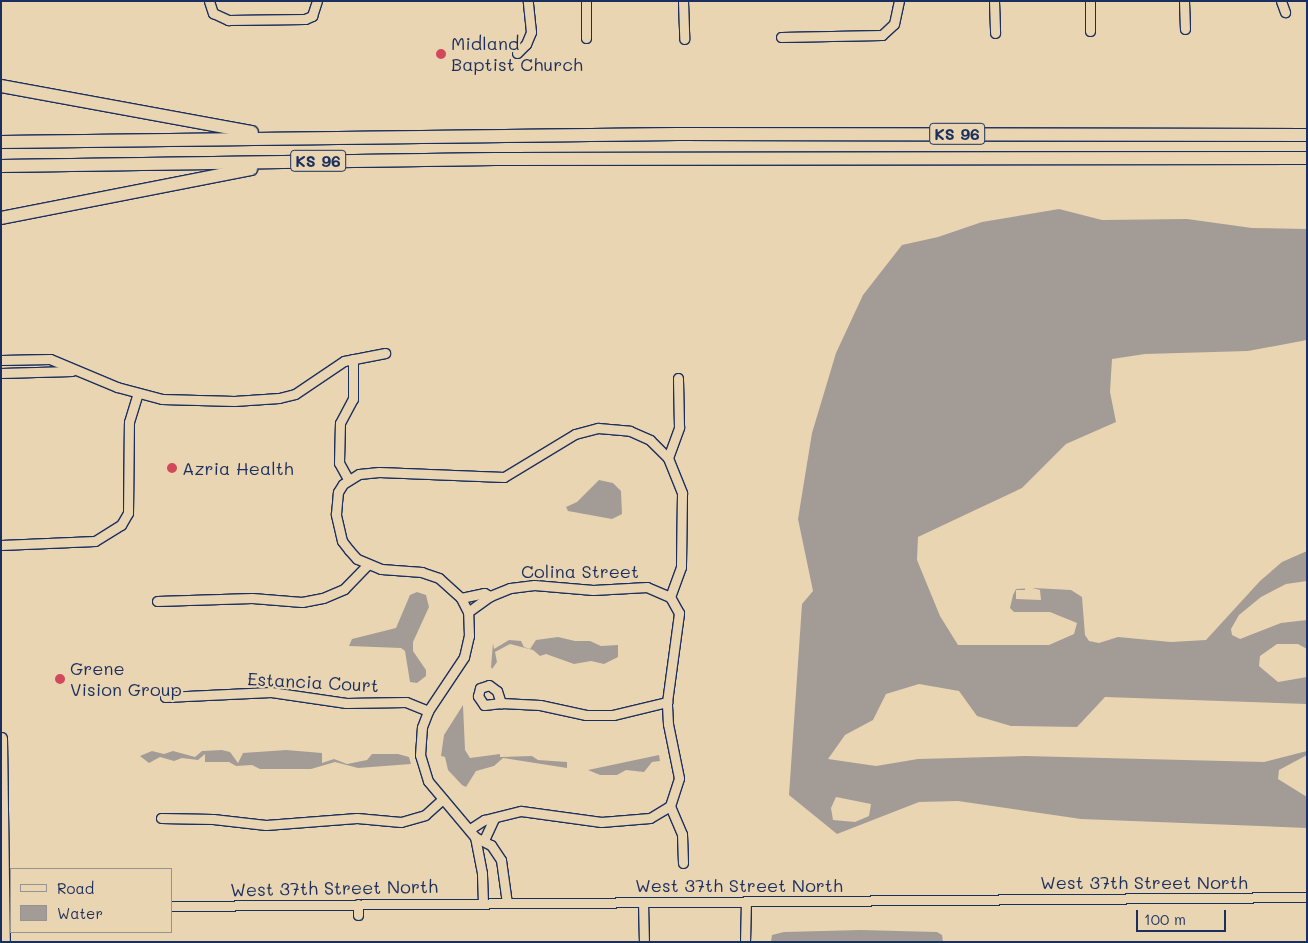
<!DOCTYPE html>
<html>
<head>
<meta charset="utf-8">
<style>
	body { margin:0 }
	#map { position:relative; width:1308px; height:943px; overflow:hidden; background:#ead5b3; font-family:Mali,sans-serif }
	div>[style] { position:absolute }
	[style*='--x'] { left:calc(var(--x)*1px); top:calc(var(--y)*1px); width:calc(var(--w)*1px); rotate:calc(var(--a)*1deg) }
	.water>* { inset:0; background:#a39c96 }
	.pier>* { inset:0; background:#ead5b3 }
	.roads { filter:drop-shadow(1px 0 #1b2f5e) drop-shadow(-1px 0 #1b2f5e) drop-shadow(0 1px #1b2f5e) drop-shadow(0 -1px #1b2f5e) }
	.minor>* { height:9px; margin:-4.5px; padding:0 4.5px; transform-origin:4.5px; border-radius:4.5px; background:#ead5b3 }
	.major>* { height:11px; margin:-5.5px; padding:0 5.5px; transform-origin:5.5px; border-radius:5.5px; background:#ead5b3 }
	.highway>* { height:12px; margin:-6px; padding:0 6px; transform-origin:6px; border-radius:6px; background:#ead5b3 }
	.dots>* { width:14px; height:14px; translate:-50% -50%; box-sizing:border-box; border:2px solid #ead5b3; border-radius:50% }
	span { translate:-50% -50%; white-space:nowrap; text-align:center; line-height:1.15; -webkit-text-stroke:4.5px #ead5b3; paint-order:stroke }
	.shield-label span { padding:1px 4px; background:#ead5b3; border:1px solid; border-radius:4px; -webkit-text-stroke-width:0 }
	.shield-label { font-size:16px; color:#1b2f5e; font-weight:700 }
	.poi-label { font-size:18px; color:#1b2f5e }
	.left { translate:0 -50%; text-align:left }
	.street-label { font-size:18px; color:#1b2f5e }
	.frame { position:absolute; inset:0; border:2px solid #1b2f5e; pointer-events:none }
	.legend { position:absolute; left:10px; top:868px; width:162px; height:65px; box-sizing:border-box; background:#ead5b3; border:1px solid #979391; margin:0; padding:6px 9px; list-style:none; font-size:15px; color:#1b2f5e }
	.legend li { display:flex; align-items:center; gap:10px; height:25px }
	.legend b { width:25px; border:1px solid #979391 }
	.scale { position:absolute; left:1136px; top:910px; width:90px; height:22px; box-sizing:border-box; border:2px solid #1b2f5e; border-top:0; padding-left:6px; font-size:15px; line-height:18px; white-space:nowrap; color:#1b2f5e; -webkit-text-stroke:4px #ead5b3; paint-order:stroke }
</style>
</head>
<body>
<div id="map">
	<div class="water">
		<i style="clip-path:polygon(evenodd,1059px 209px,1102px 220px,1187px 219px,1252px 228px,1307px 229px,1307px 340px,1248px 351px,1145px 354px,1112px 359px,1110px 392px,1116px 422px,1066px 444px,1022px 488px,918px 537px,917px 560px,940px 616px,958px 645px,1049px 645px,1074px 634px,1077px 623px,1050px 612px,1014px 612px,1010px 608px,1013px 595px,1016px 589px,1034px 588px,1071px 590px,1082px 597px,1085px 635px,1089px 641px,1099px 643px,1118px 637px,1171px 642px,1206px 640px,1260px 581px,1282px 562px,1307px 551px,1307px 581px,1286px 584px,1261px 597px,1239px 615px,1231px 629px,1232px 635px,1240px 639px,1281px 623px,1307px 620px,1307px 649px,1298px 644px,1277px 644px,1260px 656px,1259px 666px,1278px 682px,1307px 677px,1307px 704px,1105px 697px,1077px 727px,1011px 726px,977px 716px,959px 691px,919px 684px,886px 694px,873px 720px,845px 735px,828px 759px,876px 766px,918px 759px,1025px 756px,1264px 762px,1307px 751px,1307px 755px,1279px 770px,1278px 779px,1307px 797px,1307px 828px,1081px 819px,958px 801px,919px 802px,837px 834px,789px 795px,802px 604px,813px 591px,798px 519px,812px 433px,836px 353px,863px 295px,902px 245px,938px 237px,982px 222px,1059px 209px,836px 797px,871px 804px,869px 816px,855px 822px,833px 820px,831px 808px,836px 797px)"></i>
		<i style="clip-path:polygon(599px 480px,613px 483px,621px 491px,622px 514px,612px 519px,568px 511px,566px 507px,577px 502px)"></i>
		<i style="clip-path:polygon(417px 592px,426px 595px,429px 607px,413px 642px,413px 651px,426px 670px,426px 676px,417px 683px,410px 682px,405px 651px,401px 648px,349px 646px,352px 639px,396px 628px,410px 595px)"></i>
		<i style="clip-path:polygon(558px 637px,575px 641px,590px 641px,601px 646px,618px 645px,618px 657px,604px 664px,591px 661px,574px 664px,546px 654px,540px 656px,533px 650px,510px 644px,495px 652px,497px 662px,492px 669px,491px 667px,493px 643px,494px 649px,509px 640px,521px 641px,524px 647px,530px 649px,536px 640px)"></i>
		<i style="clip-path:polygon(463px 705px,465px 750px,470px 758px,500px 754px,500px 757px,532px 756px,538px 760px,567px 762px,567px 768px,503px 758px,494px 766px,476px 771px,466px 787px,462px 785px,448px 770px,445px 757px,441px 756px,444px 735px)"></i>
		<i style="clip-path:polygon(222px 750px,230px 752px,238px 763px,243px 753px,286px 750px,322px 753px,322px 763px,334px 759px,347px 764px,367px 760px,372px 754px,398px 754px,409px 757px,411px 764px,358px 768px,335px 762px,311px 769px,260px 769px,252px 765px,236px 766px,229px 762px,205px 762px,205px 754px,198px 760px,182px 758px,174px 761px,160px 757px,149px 763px,140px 756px,152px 751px,164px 754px,173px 751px,195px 757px,202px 751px)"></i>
		<i style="clip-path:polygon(659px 755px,660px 761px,652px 762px,644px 772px,626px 770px,617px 775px,600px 775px,588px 770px)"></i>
		<i style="clip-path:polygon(861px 930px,937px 932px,942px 935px,943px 942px,771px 942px,772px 935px,784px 932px)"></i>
	</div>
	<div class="pier">
		<i style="clip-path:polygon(1025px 586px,1040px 590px,1041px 600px,1016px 599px,1016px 590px,1025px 590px)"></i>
	</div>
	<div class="roads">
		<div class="minor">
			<i style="--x:209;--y:1;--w:13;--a:72"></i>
			<i style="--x:213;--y:13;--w:17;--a:25"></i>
			<i style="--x:228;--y:20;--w:77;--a:-0.7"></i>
			<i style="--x:305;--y:19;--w:8;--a:-23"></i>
			<i style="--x:312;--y:16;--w:16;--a:-72"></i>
			<i style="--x:586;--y:1;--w:37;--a:90"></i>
			<i style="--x:683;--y:1;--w:38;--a:88"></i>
			<i style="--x:994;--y:1;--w:32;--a:88"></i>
			<i style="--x:1090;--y:1;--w:30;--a:90"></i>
			<i style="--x:1184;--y:1;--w:28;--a:88"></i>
			<i style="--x:1281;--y:1;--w:12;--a:70"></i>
			<i style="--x:781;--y:37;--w:101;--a:-1.1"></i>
			<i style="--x:882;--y:35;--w:16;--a:-43"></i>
			<i style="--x:894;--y:24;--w:24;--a:-78"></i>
			<i style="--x:517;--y:53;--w:13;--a:-45"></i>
			<i style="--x:526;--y:44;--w:13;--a:-67"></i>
			<i style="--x:531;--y:32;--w:31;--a:-96"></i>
			<i style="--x:1;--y:360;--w:49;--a:-1.2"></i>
			<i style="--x:50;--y:359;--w:73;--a:22.7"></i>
			<i style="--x:117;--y:387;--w:47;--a:14.9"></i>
			<i style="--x:162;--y:399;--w:72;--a:1.6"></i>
			<i style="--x:234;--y:401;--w:45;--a:-3.8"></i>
			<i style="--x:279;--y:398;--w:16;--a:-14"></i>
			<i style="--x:295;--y:394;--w:59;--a:-34"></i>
			<i style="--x:344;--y:361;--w:42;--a:-11"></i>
			<i style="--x:1;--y:373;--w:71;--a:-1.6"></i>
			<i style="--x:668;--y:458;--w:33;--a:-70"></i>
			<i style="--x:679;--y:427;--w:49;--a:-91.2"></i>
			<i style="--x:348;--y:479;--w:18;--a:-119"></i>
			<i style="--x:339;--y:463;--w:40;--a:-88.6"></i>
			<i style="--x:340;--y:423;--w:27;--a:-62"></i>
			<i style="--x:353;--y:399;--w:40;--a:-90"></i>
			<i style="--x:1;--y:545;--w:94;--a:-2.4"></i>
			<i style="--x:95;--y:541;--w:31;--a:-32"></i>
			<i style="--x:121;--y:525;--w:14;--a:-60"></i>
			<i style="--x:128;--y:513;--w:91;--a:-89.4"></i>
			<i style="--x:129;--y:422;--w:30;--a:-73"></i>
			<i style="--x:461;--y:598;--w:24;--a:-12"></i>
			<i style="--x:484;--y:593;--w:7;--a:27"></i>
			<i style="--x:490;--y:596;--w:27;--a:144"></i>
			<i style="--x:157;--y:601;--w:95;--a:-1.8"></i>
			<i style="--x:252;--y:598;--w:50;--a:4.6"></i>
			<i style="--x:302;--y:602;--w:21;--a:-11"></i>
			<i style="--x:323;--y:598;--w:23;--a:-23"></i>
			<i style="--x:344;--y:589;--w:33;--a:-46"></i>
			<i style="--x:165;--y:697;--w:106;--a:-2.7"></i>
			<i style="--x:271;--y:692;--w:76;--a:8.3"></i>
			<i style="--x:346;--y:703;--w:60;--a:-1"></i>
			<i style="--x:406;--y:702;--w:24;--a:22"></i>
			<i style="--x:501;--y:703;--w:17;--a:173"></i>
			<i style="--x:484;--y:705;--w:11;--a:-124"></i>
			<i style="--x:478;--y:696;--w:8;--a:-76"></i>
			<i style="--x:480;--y:688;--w:9;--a:-18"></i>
			<i style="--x:489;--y:685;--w:10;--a:37"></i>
			<i style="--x:497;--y:691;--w:13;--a:72"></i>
			<i style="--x:501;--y:703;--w:39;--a:3"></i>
			<i style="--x:540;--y:705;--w:47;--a:12.3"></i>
			<i style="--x:586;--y:715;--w:27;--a:0"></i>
			<i style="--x:613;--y:715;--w:56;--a:-13.5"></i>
			<i style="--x:670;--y:806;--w:30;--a:67"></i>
			<i style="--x:682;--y:834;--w:29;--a:88"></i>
			<i style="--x:161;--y:818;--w:52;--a:1.1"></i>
			<i style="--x:213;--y:819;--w:53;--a:6.5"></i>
			<i style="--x:266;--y:825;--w:91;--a:-4.4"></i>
			<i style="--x:357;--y:818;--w:44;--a:5.2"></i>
			<i style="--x:401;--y:822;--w:25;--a:-16"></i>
			<i style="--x:425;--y:815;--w:24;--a:-42"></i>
			<i style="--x:470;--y:829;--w:17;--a:-33"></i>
			<i style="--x:484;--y:820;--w:38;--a:-14"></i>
			<i style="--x:521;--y:811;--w:81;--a:7.8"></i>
			<i style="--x:601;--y:822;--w:49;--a:-4.7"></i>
			<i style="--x:650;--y:818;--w:23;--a:-31"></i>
			<i style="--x:670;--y:806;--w:29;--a:-72"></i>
			<i style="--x:679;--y:778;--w:55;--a:-101.5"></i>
			<i style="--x:668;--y:724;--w:22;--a:-93"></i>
			<i style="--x:667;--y:702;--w:90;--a:-82.3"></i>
			<i style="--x:679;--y:613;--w:18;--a:-119"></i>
			<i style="--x:670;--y:597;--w:25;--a:-157"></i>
			<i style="--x:647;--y:587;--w:54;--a:176.8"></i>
			<i style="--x:593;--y:590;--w:59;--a:-175.2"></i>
			<i style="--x:534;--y:585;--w:24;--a:173"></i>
			<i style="--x:510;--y:588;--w:22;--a:158"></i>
			<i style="--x:475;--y:837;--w:18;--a:27"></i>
			<i style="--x:491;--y:845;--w:18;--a:56"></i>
			<i style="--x:501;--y:860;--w:43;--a:82.1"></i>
			<i style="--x:484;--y:840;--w:23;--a:-65"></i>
			<i style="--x:643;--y:902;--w:40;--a:88.6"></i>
			<i style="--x:483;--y:903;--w:30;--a:-92"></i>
			<i style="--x:482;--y:873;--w:37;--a:-101"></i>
			<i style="--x:475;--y:837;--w:73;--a:-130"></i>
			<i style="--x:428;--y:781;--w:27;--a:-107"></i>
			<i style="--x:420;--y:755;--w:28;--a:-86"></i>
			<i style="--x:422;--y:727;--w:17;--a:-69"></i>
			<i style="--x:428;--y:711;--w:65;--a:-56.3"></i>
			<i style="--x:464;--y:657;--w:22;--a:-77"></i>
			<i style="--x:469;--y:636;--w:24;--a:-92"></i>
			<i style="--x:468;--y:612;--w:16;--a:-117"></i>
			<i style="--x:461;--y:598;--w:30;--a:-138"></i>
			<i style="--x:439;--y:578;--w:18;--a:-161"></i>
			<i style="--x:422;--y:572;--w:41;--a:-175.8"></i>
			<i style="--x:381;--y:569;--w:26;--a:-157"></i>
			<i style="--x:357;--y:559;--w:12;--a:-132"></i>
			<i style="--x:349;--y:550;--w:11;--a:-128"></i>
			<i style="--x:342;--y:541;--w:28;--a:-103"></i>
			<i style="--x:336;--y:514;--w:22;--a:-85"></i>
			<i style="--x:338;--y:492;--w:9;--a:-58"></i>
			<i style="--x:343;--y:484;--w:19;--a:-32"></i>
			<i style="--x:359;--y:474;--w:20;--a:-6"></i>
			<i style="--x:379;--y:472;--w:125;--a:2.3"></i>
			<i style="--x:504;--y:477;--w:83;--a:-31.2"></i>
			<i style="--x:575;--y:434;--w:24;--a:-15"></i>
			<i style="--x:598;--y:428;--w:32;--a:5"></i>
			<i style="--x:630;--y:431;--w:22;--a:24"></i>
			<i style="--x:650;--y:440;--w:25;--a:45"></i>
			<i style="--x:668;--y:458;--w:38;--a:68"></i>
			<i style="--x:682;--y:493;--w:74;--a:90.8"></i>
			<i style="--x:681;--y:567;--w:32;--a:110"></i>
			<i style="--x:358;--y:904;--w:11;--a:90"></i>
			<i style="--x:171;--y:906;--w:1136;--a:-0.45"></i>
			<i style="--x:745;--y:942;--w:41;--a:-88.6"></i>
		</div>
		<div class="major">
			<i style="--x:1;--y:738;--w:204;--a:89.2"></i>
		</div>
		<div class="highway">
			<i style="--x:1;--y:86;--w:255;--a:10.4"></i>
			<i style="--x:1;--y:142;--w:677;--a:-0.68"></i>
			<i style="--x:678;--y:134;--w:629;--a:0.09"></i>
			<i style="--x:1;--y:166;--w:494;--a:-0.8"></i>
			<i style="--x:495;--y:159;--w:812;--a:-0.07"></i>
			<i style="--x:1;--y:218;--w:255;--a:-11.1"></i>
		</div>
	</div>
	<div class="dots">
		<i style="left:441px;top:54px;background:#d1495b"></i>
		<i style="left:172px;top:468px;background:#d1495b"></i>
		<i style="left:60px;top:679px;background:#d1495b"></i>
	</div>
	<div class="shield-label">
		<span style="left:957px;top:134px">KS 96</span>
		<span style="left:318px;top:161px">KS 96</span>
	</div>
	<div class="poi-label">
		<span class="left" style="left:451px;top:54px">Midland<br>Baptist Church</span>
		<span class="left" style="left:182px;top:468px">Azria Health</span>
		<span class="left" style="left:70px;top:679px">Grene<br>Vision Group</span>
	</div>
	<div class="street-label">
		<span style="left:580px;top:571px">Colina Street</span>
		<span style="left:313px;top:682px;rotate:3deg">Estancia Court</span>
		<span style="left:1144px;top:882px">West 37th Street North</span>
		<span style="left:739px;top:885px">West 37th Street North</span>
		<span style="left:334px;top:888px;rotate:-1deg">West 37th Street North</span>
	</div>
	<div class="frame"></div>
	<ul class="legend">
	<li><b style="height:6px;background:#ead5b3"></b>Road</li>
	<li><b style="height:14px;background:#a39c96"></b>Water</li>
	</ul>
	<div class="scale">100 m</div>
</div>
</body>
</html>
